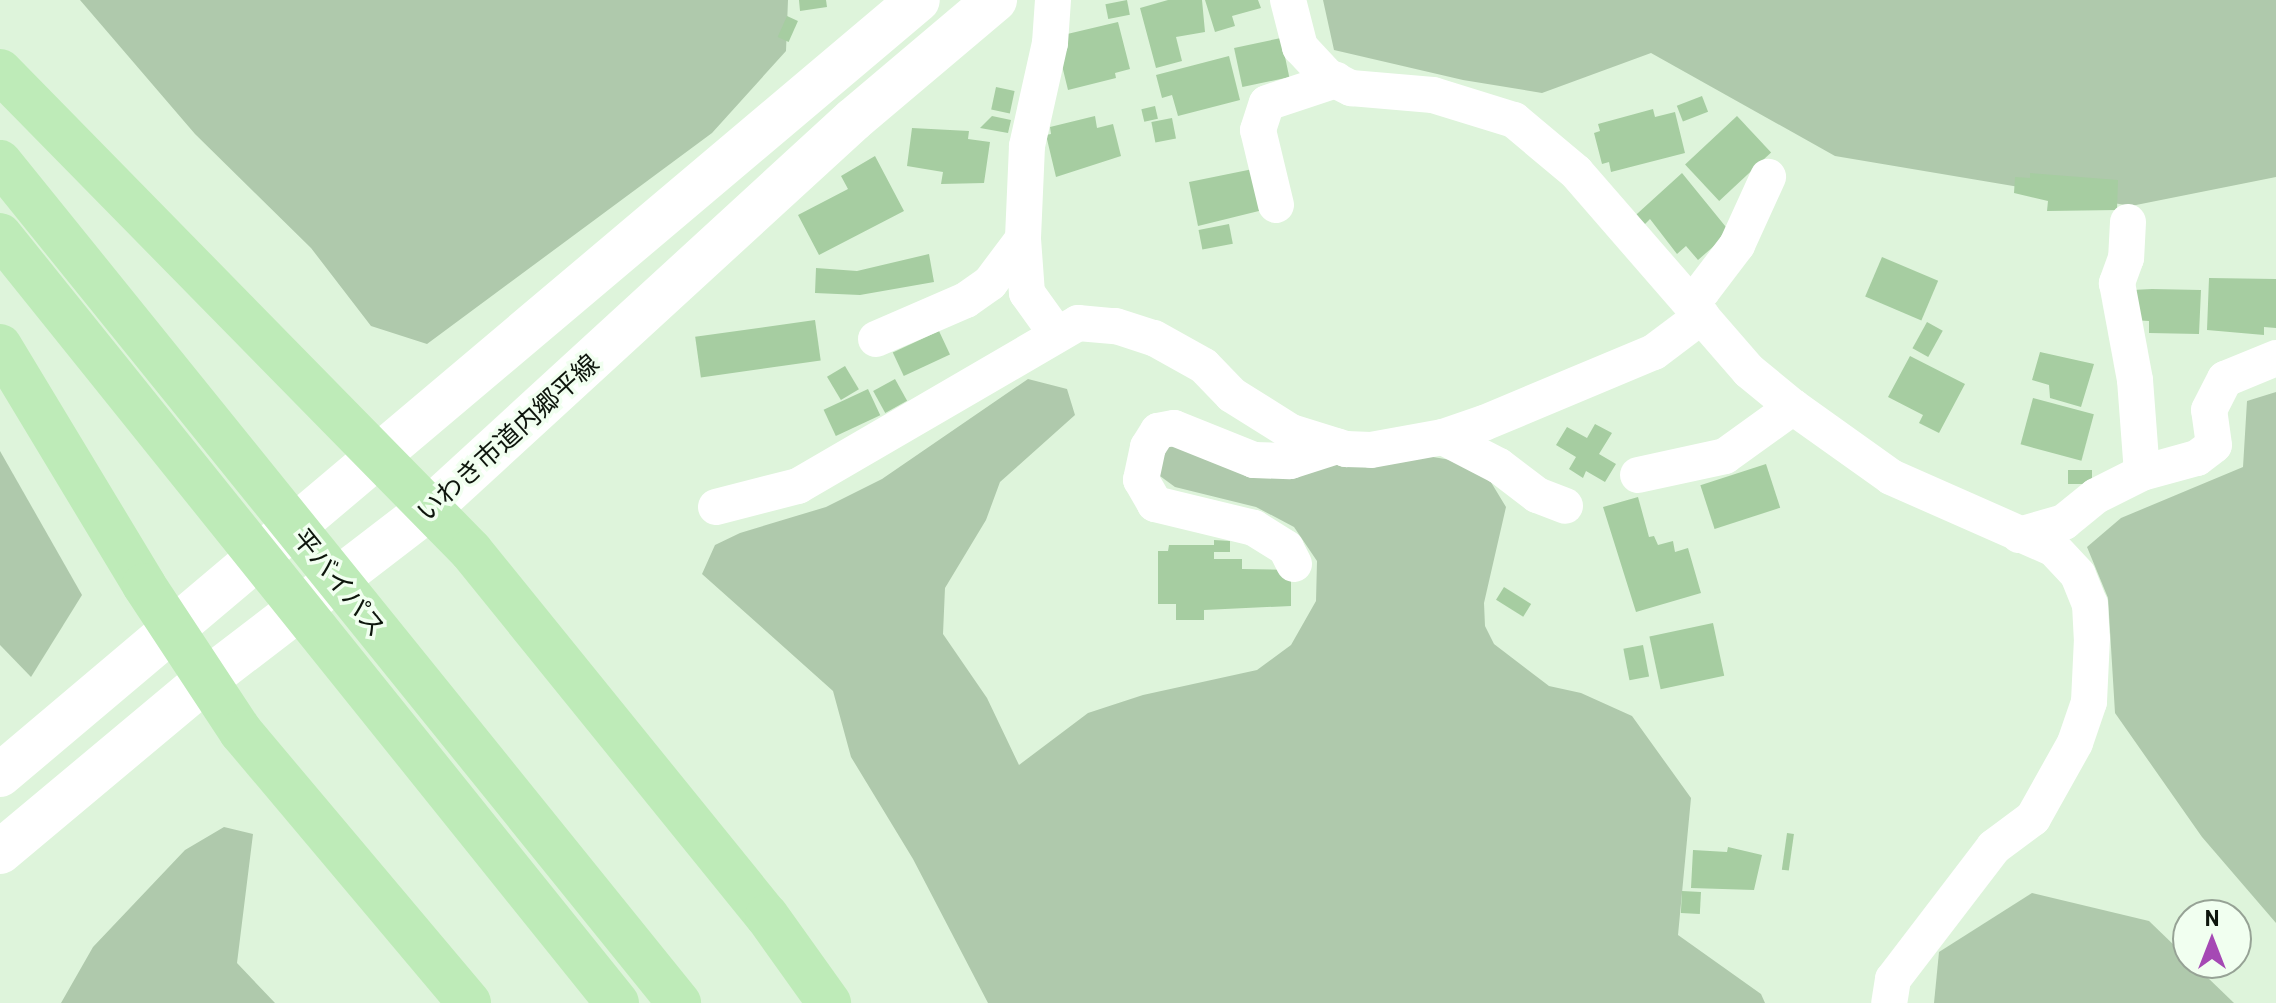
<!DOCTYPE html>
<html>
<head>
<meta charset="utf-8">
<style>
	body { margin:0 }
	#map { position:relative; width:2276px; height:1003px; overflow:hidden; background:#def4db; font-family:Barlow,"Noto Sans JP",sans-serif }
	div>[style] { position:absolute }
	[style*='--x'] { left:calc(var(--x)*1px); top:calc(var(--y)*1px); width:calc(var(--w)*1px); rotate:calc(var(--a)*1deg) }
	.green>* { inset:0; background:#afc9ac }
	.building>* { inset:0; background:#a6cda1; transform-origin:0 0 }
	.minor>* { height:36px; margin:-18px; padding:0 18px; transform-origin:18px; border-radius:18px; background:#fff }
	.tertiary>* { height:44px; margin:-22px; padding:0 22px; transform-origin:22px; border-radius:22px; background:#fff }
	.trunk>* { height:44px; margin:-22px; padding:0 22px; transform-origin:22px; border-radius:22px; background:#beebb8 }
	span { translate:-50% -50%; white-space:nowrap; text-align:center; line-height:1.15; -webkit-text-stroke:7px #f1fff0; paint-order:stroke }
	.street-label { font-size:26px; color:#0e160d }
	.north { position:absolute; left:2172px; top:899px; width:80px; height:80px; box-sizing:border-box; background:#f1fff0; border:2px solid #96a295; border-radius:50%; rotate:0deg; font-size:22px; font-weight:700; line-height:32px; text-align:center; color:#0e160d }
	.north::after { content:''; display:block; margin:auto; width:28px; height:36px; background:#a549b4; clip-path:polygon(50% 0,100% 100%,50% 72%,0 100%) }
</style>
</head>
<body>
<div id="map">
	<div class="green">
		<i style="clip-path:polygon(80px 0,788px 0,786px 51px,712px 133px,427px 344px,371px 326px,311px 248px,195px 134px)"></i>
		<i style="clip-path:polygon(1323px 0,2276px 0,2276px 177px,2131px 206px,1835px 156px,1651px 53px,1542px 93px,1463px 80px,1334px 50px)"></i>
		<i style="clip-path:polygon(1028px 379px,1067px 389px,1075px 415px,1000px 482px,986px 520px,945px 588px,943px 634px,987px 698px,1019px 765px,1088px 713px,1143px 695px,1257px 670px,1291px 645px,1316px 601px,1317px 561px,1294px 527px,1256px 507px,1175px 487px,1160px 476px,1158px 457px,1169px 445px,1337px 461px,1427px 456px,1463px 462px,1486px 474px,1506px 507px,1484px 603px,1485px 626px,1494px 644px,1549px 686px,1581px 693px,1632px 716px,1691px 798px,1678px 935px,1761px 994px,1765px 1003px,988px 1003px,913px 859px,851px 757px,833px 691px,702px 574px,715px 545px,740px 533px,826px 507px,882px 479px)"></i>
		<i style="clip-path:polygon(2276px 392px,2276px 923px,2202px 837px,2115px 713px,2108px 598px,2087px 547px,2121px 518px,2243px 467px,2247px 401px)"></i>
		<i style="clip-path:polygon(0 451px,82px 595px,31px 677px,0 645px)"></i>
		<i style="clip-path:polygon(224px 827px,253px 834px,237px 963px,275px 1003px,61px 1003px,93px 947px,185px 850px)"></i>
		<i style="clip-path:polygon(2032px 893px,2149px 921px,2234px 1003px,1934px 1003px,1939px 952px)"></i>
	</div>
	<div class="building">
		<i style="clip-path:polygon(799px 0,826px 0,827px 7px,800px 11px)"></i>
		<i style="left:1127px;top:0;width:15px;height:22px;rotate:79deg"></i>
		<i style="clip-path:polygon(1168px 0,1202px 0,1205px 32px,1176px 37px,1182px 61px,1156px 68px,1140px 8px)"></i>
		<i style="clip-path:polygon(1205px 0,1258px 0,1261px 8px,1232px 16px,1235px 26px,1215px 32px)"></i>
		<i style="left:787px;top:16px;width:12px;height:23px;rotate:24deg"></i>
		<i style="clip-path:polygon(1118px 22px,1130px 69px,1115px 73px,1116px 78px,1068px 90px,1057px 45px,1063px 35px)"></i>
		<i style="left:1281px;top:38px;width:40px;height:48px;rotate:78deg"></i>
		<i style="clip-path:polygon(1229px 56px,1240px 100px,1178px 116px,1172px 95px,1162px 98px,1156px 75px)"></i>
		<i style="left:996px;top:87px;width:19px;height:23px;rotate:12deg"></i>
		<i style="left:1702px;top:96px;width:17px;height:27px;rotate:69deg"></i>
		<i style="left:1155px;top:106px;width:13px;height:14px;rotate:77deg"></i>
		<i style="clip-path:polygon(1653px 109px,1655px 117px,1675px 112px,1685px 153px,1611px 172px,1609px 162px,1602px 164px,1594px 133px,1600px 131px,1598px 124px)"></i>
		<i style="clip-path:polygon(992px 116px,1011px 120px,1008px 133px,980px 128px)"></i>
		<i style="clip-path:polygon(1095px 116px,1097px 128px,1113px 124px,1121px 156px,1056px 177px,1046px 135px,1051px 134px,1050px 127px)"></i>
		<i style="left:1737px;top:116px;width:50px;height:71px;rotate:47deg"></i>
		<i style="left:1172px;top:118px;width:21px;height:21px;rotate:79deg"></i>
		<i style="clip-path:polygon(912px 128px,969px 131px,968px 139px,990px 142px,984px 183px,941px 184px,943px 172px,907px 166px)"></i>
		<i style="clip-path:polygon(875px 156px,904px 211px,819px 255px,798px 215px,848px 189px,841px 176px)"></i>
		<i style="clip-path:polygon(1253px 169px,1267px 209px,1198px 226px,1189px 182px)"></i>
		<i style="clip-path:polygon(1682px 173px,1730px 232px,1698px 260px,1686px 246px,1677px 254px,1650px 219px,1636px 233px,1627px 223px)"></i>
		<i style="clip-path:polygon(2030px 173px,2118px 180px,2117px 210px,2047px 211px,2048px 201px,2014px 193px,2015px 177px,2030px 178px)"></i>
		<i style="left:1229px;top:224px;width:20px;height:31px;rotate:79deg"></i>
		<i style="clip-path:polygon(929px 254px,934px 282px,860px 295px,815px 293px,816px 268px,857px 271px)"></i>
		<i style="left:1882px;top:257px;width:61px;height:43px;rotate:23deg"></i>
		<i style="clip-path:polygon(2209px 278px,2276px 279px,2276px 328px,2264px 327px,2264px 335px,2207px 330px)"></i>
		<i style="clip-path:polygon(2152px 289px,2201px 290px,2199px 334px,2149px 333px,2149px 321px,2131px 320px,2132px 290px)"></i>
		<i style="left:815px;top:320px;width:41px;height:121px;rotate:82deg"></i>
		<i style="left:1927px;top:322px;width:18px;height:30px;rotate:29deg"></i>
		<i style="left:939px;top:331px;width:26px;height:51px;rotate:65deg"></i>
		<i style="clip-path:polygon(2040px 352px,2094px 364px,2081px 407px,2050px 398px,2049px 385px,2032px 380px)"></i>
		<i style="clip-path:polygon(1910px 356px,1965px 384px,1939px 433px,1919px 423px,1923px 415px,1888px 397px)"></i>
		<i style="left:845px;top:366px;width:27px;height:21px;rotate:59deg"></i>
		<i style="left:895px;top:379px;width:25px;height:25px;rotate:61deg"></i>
		<i style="left:868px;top:389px;width:29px;height:49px;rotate:65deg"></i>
		<i style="left:2033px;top:398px;width:63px;height:48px;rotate:15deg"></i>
		<i style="clip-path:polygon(1595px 424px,1612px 433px,1599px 454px,1616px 464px,1605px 482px,1586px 471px,1583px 478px,1569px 469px,1576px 457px,1556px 445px,1567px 427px,1587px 438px)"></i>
		<i style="left:1766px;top:464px;width:46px;height:69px;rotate:72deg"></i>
		<i style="left:2068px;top:470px;width:24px;height:14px"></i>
		<i style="clip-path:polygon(1638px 497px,1649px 537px,1654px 536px,1658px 545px,1673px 541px,1675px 552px,1688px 548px,1701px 593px,1636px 612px,1603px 507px)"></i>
		<i style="clip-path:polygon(1214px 540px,1230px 541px,1230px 552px,1214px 552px,1214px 559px,1242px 559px,1242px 569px,1291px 570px,1291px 606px,1204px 610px,1204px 620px,1176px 620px,1176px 604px,1158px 604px,1158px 551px,1168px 551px,1169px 545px,1214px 545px)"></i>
		<i style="left:1504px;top:587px;width:32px;height:15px;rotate:32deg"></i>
		<i style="left:1713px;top:623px;width:54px;height:65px;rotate:78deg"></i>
		<i style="left:1643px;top:645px;width:32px;height:20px;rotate:79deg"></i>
		<i style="left:1787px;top:833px;width:7px;height:37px;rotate:8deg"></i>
		<i style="clip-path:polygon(1728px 847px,1762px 855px,1754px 890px,1691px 888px,1693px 850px,1727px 852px)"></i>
		<i style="left:1682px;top:891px;width:19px;height:22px;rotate:3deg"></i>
	</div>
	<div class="minor">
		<i style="--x:1053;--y:0;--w:43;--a:94"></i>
		<i style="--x:1050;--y:43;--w:106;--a:102.6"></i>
		<i style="--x:1027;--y:146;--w:93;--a:92.5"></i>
		<i style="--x:1023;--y:239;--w:54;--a:85.8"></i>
		<i style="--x:1027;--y:293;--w:48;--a:54.3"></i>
		<i style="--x:1288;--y:0;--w:49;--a:75.7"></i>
		<i style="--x:1300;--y:47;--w:40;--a:47"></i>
		<i style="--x:1327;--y:76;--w:27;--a:27"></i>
		<i style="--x:1351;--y:88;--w:82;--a:4.9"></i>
		<i style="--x:1433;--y:95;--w:85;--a:17.2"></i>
		<i style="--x:1514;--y:120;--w:81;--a:40"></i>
		<i style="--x:1576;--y:172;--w:264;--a:49"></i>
		<i style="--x:1749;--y:371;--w:57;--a:39.3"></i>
		<i style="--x:1793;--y:407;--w:120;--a:35.5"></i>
		<i style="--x:1891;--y:477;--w:178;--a:23.8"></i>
		<i style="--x:2054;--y:549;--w:35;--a:47"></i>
		<i style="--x:2078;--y:575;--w:31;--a:68"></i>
		<i style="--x:2090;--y:604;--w:34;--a:87"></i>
		<i style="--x:2092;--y:638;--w:64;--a:92.7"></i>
		<i style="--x:2089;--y:702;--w:43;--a:108.9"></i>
		<i style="--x:2075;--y:743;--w:86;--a:119.2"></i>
		<i style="--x:2033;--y:818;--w:49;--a:143.4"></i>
		<i style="--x:1994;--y:847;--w:166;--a:127.4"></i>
		<i style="--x:1893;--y:979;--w:24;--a:99"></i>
		<i style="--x:1276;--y:205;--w:77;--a:-103.5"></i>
		<i style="--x:1258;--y:130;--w:28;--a:-72"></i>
		<i style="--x:1267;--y:103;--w:73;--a:-18.4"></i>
		<i style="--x:2128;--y:222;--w:36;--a:93"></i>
		<i style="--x:2126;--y:258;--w:27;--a:110"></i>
		<i style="--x:2117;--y:283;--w:99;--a:79.5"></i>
		<i style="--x:2135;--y:380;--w:93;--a:85.7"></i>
		<i style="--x:1687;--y:299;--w:17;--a:-28"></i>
		<i style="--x:1702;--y:291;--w:58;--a:-52.7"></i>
		<i style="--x:1737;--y:245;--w:75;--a:-65.5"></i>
		<i style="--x:876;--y:339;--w:98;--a:-23.4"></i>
		<i style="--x:966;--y:300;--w:29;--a:-35"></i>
		<i style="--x:990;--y:283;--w:55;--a:-53.1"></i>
		<i style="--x:1443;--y:437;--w:63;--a:27.4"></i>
		<i style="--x:1499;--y:466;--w:48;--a:37.3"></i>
		<i style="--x:1537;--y:495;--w:30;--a:21"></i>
		<i style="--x:1638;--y:475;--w:89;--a:-12.3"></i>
		<i style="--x:1725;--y:456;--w:84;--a:-35.8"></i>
		<i style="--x:716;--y:507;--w:85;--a:-14.4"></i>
		<i style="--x:798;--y:486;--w:324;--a:-30.2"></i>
		<i style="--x:1078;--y:323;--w:38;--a:5"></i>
		<i style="--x:1116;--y:326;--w:40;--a:18"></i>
		<i style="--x:1154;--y:338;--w:57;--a:29.2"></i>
		<i style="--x:1204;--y:366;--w:40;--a:46"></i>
		<i style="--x:1232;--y:395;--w:70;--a:32.1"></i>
		<i style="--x:1291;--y:432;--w:58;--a:17.2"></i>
		<i style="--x:1346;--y:449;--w:25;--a:2"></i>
		<i style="--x:1371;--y:450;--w:73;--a:-10.2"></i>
		<i style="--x:1443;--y:437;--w:43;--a:-18.9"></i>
		<i style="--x:1484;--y:423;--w:184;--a:-22.7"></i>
		<i style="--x:1654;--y:352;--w:60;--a:-36.9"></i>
		<i style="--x:2019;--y:535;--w:47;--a:-16.1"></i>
		<i style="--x:2064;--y:522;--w:41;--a:-39.1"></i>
		<i style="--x:2096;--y:496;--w:51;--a:-26.6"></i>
		<i style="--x:2142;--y:473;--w:57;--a:-15.3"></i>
		<i style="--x:2197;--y:458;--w:21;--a:-37"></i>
		<i style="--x:2214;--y:445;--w:35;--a:-98"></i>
		<i style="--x:2209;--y:410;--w:35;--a:-63"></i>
		<i style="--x:2225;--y:379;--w:55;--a:-22.4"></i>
		<i style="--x:1294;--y:564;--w:18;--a:-117"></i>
		<i style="--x:1286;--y:548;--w:38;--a:-148"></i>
		<i style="--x:1254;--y:528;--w:102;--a:-166.4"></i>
		<i style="--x:1155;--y:504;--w:28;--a:-120"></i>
		<i style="--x:1141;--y:480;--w:34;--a:-78"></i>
		<i style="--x:1148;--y:447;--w:19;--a:-58"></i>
		<i style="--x:1158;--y:431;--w:16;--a:-11"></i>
		<i style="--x:1174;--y:428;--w:86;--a:21.8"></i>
		<i style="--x:1254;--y:460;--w:36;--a:2"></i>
		<i style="--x:1290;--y:461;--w:49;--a:-17.7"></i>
	</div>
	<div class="tertiary">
		<i style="--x:0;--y:775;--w:1201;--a:-40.17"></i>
		<i style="--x:0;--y:852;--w:268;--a:-39.9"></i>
		<i style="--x:206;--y:680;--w:282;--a:-37.5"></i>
		<i style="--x:430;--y:508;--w:574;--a:-42.53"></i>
		<i style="--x:853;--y:120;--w:186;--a:-40.2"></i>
	</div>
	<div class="trunk">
		<i style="--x:0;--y:71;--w:672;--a:45.54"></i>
		<i style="--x:471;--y:551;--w:470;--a:51"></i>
		<i style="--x:767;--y:916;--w:107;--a:54.5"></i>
		<i style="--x:0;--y:162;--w:1081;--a:51.08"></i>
		<i style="--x:0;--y:235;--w:985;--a:51.22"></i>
		<i style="--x:0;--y:346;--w:279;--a:58.9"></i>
		<i style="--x:144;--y:585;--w:176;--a:56.6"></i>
		<i style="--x:241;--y:732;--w:354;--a:49.9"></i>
	</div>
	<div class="street-label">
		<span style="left:507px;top:437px;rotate:-42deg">いわき市道内郷平線</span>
		<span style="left:340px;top:582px;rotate:51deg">平バイパス</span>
	</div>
	<div class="north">N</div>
</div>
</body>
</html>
